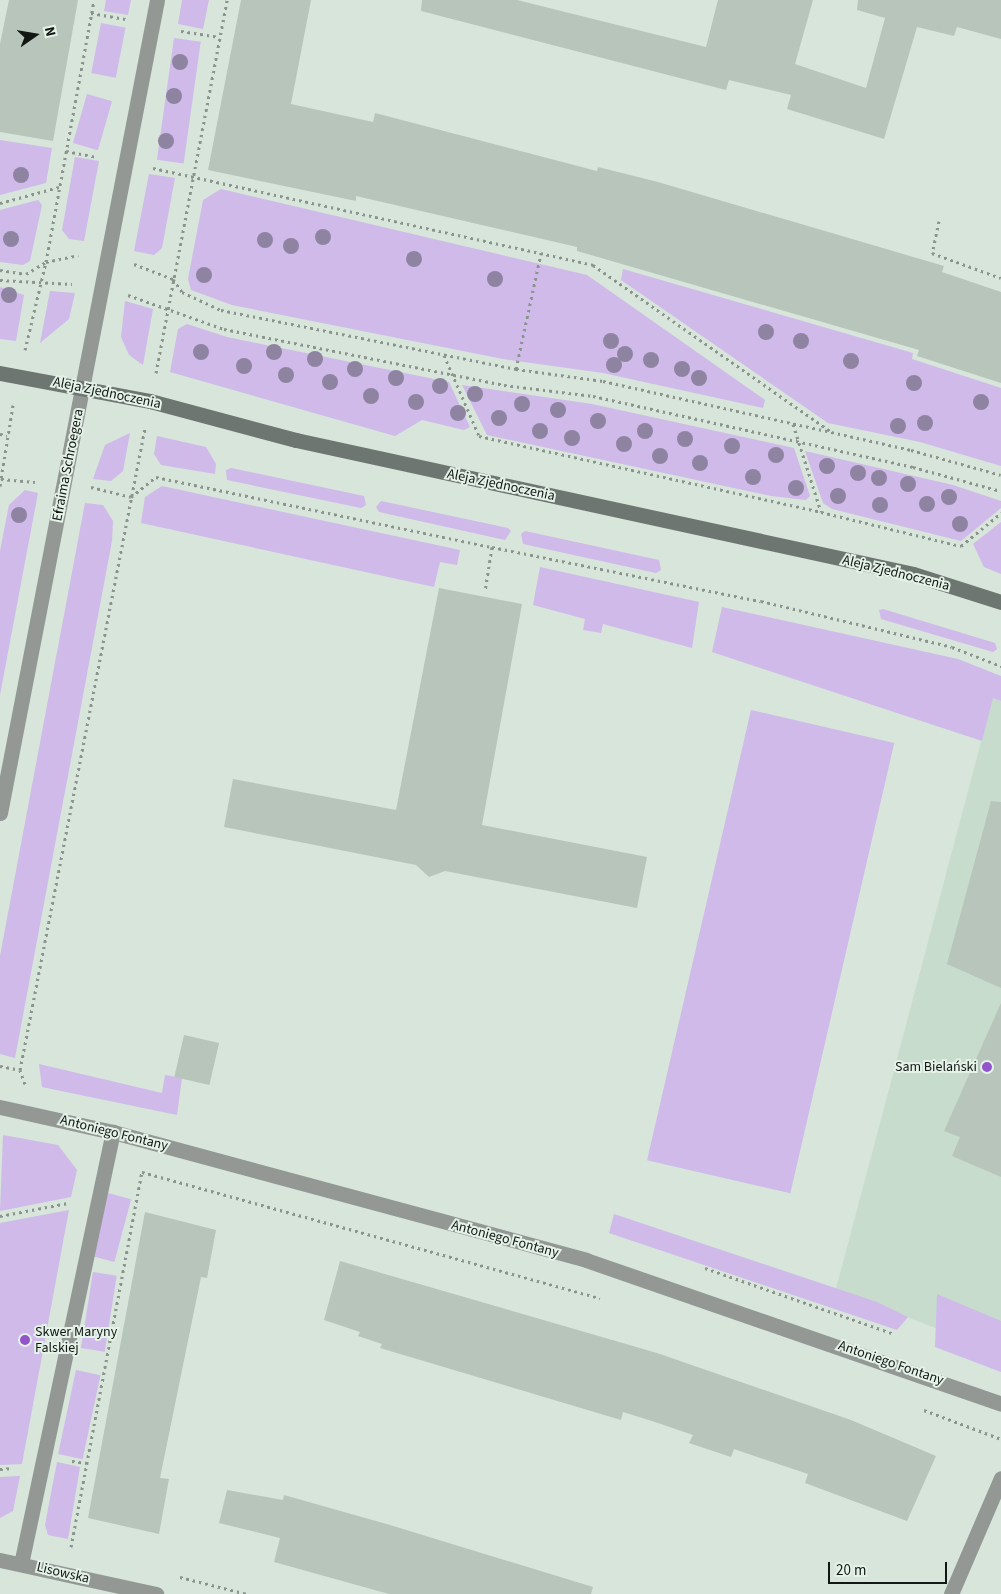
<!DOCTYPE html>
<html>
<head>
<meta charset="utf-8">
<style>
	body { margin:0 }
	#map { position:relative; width:1001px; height:1594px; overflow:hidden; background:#d7e5da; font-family:"Source Sans 3",sans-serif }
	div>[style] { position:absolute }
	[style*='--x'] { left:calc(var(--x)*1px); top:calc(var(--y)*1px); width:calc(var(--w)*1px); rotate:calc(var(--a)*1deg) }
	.built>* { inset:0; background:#c7dccd }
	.green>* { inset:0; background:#cfbaea; transform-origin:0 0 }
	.building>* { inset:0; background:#b8c5bb; transform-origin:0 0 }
	.path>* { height:3px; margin-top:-1.5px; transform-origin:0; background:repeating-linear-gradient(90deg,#8a948c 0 2.5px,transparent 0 6.5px) }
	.lane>* { height:15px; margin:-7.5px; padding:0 7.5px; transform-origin:7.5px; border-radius:7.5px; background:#939894 }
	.street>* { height:15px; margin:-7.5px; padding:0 7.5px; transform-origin:7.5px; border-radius:7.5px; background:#939894 }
	.secondary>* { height:15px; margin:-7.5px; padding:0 7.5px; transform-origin:7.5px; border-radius:7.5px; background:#6d7670 }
	.trees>* { width:16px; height:16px; margin:-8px; border-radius:50%; background:#8f83a2 }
	.dots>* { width:14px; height:14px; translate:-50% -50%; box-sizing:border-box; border:2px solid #e4f2e8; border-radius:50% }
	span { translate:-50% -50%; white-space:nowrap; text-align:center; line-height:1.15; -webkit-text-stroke:4px #e4f2e8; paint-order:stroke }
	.street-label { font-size:14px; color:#121713 }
	.poi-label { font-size:14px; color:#121713 }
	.right { translate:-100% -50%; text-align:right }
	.left { translate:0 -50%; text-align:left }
	.north { position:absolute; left:10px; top:10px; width:50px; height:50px; -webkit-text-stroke:4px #e4f2e8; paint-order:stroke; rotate:77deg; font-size:14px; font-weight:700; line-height:20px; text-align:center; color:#121713 }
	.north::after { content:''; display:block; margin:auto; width:18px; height:22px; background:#121713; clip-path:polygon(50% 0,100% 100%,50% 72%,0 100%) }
	.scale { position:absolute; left:828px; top:1562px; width:119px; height:22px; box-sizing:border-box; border:2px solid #121713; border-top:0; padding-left:6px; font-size:15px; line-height:18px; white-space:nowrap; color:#121713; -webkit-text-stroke:4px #e4f2e8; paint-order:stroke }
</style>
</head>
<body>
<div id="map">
	<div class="built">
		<i style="clip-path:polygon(993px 697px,1001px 701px,1001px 1354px,836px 1289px)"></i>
	</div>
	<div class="green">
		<i style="clip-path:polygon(106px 0,131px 0,128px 15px,104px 11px)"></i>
		<i style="clip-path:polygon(182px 0,209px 0,203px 29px,178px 24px)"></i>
		<i style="left:101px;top:23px;width:25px;height:51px;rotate:11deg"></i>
		<i style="left:174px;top:38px;width:27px;height:123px;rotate:8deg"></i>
		<i style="left:87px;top:94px;width:26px;height:51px;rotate:16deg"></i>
		<i style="clip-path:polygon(0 140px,52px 148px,46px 183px,0 195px)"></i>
		<i style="clip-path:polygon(75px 157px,99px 161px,84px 241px,69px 239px,62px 230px)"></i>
		<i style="clip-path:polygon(149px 174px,175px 178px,162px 248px,154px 255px,134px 251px)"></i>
		<i style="clip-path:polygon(221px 189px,587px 275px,765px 400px,763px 408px,603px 373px,503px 359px,232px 305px,191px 290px,188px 279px,203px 200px)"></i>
		<i style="clip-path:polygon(38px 200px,42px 205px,30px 261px,23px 265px,0 262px,0 210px)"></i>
		<i style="clip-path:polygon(623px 269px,913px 353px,912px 359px,1001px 388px,1001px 466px,920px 442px,828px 423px,621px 280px)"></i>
		<i style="clip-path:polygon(0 287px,24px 295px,16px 341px,0 339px)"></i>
		<i style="clip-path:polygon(50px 291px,75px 293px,69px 319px,40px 343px)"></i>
		<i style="clip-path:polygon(125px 301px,153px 309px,143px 365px,129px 355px,121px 337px)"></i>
		<i style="clip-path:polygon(187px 324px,227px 337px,449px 382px,470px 427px,464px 430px,422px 420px,395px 436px,170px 372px,178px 329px)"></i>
		<i style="clip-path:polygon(462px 385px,592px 404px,794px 448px,810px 496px,806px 500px,771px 496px,487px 435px)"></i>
		<i style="clip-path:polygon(130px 433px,123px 471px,111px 481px,93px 479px,105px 445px)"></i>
		<i style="clip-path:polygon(157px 436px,206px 447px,216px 464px,215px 474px,161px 465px,154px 454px)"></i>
		<i style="clip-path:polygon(805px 451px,953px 485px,1001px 501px,1001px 508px,961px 541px,832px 509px,823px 503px)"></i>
		<i style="clip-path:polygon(231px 468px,364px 496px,366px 505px,361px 508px,227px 480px,226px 470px)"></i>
		<i style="clip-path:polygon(162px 486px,460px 550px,457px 565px,440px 562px,434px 587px,141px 523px,145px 497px)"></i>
		<i style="clip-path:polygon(25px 490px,38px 493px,0 695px,0 551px,9px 505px)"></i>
		<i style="clip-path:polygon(381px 501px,508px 528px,511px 531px,505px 540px,379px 512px,376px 507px)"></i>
		<i style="clip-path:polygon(85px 503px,103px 505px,113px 521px,112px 541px,15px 1058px,0 1054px,0 956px)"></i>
		<i style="clip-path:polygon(1001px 522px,1001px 574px,984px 567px,973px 544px)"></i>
		<i style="clip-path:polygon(525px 531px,659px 560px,661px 570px,656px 573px,523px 544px,521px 534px)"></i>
		<i style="clip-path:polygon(540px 567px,699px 602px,692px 648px,603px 624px,601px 633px,583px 630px,585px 619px,533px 605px)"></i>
		<i style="clip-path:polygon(722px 607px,958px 659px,1001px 676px,1001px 701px,993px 698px,982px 741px,712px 652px)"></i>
		<i style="clip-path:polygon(883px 609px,995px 643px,997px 649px,993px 652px,881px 619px,879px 610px)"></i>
		<i style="left:751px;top:710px;width:147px;height:462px;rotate:13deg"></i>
		<i style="clip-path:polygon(39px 1064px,162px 1093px,165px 1075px,182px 1078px,177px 1115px,42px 1087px)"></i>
		<i style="clip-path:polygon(3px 1135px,58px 1145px,77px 1170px,71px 1197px,0 1211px)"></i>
		<i style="left:108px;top:1193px;width:24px;height:65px;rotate:15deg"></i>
		<i style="clip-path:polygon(69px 1210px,22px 1464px,0 1465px,0 1223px)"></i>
		<i style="clip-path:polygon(614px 1214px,877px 1302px,908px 1317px,897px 1330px,609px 1233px)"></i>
		<i style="left:93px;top:1272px;width:24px;height:77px;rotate:9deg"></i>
		<i style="clip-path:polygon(937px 1294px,1001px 1321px,1001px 1372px,935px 1347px)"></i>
		<i style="left:76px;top:1370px;width:25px;height:86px;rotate:12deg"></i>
		<i style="clip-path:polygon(57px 1462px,80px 1467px,68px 1539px,48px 1535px,45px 1525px)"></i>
		<i style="clip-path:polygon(20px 1476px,13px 1511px,0 1518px,0 1477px)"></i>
	</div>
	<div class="building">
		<i style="clip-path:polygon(9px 0,78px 0,53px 141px,0 132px,0 44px)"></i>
		<i style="clip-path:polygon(241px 0,311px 0,291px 104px,373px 122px,375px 113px,597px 171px,598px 167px,658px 182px,944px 266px,942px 272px,1001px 292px,1001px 383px,917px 356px,919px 350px,577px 251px,577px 247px,356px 196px,356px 201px,208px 170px)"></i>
		<i style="clip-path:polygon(422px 0,517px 0,706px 47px,718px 0,813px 0,795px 64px,866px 88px,885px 18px,857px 10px,858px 0,1001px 0,1001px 39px,957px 27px,954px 36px,917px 27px,884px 139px,787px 109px,791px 95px,729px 80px,726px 90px,421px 11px)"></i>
		<i style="clip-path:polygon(439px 588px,522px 604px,482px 825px,647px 857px,637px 908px,445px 871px,429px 877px,416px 865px,224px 827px,233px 779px,396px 810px)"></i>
		<i style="clip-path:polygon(991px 801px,1001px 802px,1001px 988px,947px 964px)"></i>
		<i style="clip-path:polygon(1001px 1003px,1001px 1177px,952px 1156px,960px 1137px,944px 1131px)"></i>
		<i style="left:184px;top:1035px;width:36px;height:43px;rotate:13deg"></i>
		<i style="clip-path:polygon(145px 1212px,216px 1230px,207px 1278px,201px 1277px,160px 1478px,169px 1479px,159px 1534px,88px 1518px)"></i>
		<i style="clip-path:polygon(340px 1261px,657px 1353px,851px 1420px,936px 1456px,907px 1521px,805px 1483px,808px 1474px,734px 1449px,731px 1457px,689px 1443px,693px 1435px,655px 1422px,623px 1412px,621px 1420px,380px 1348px,382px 1344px,358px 1336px,360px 1332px,324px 1320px)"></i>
		<i style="clip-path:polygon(227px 1490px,283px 1500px,284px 1495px,390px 1525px,593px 1587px,591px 1594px,389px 1594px,274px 1562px,280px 1538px,219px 1523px)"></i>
	</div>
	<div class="path">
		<i style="--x:91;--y:13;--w:35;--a:10"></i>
		<i style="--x:181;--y:31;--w:39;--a:9"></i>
		<i style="--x:66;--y:151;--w:32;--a:11"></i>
		<i style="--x:153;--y:168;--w:451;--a:12.4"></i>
		<i style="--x:593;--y:265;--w:289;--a:35"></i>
		<i style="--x:0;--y:203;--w:61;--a:-15.2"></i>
		<i style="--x:939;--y:221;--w:33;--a:102"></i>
		<i style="--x:932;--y:253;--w:73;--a:19.9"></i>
		<i style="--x:134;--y:264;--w:42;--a:21"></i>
		<i style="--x:173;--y:279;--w:16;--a:55"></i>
		<i style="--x:182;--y:292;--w:43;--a:24.8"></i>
		<i style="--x:221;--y:310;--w:301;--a:11.3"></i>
		<i style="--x:516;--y:369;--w:88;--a:7.9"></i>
		<i style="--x:603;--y:381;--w:316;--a:12.6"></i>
		<i style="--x:911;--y:450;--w:93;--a:15.5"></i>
		<i style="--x:0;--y:270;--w:26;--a:9"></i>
		<i style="--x:26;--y:274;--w:23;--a:-31"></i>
		<i style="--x:46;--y:262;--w:266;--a:-79.6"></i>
		<i style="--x:0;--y:280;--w:72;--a:3.2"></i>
		<i style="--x:128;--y:295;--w:102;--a:19.5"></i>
		<i style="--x:224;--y:329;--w:286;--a:11.3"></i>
		<i style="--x:504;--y:385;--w:90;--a:7"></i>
		<i style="--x:593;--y:396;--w:328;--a:12.5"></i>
		<i style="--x:913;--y:467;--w:91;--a:15.3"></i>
		<i style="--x:25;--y:350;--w:90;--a:-76.6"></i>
		<i style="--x:46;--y:262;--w:33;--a:-12"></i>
		<i style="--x:444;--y:355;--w:88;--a:66.6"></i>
		<i style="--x:479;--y:436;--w:350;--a:12.5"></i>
		<i style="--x:516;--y:369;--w:119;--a:-77.8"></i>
		<i style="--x:156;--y:373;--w:380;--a:-79.2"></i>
		<i style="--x:13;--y:405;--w:75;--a:99.2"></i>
		<i style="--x:1;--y:479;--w:34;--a:5"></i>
		<i style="--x:793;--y:424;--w:92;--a:72.3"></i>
		<i style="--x:821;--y:512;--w:144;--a:13.7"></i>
		<i style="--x:961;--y:546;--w:52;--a:-39.5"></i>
		<i style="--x:0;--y:434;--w:7;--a:8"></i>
		<i style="--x:0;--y:486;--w:7;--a:-82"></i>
		<i style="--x:91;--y:487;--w:41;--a:14"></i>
		<i style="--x:131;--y:497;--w:32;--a:-39"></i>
		<i style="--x:156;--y:477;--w:343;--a:11.8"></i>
		<i style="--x:492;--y:547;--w:45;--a:99"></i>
		<i style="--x:492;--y:547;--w:274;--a:11.4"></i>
		<i style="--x:761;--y:601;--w:196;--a:13.5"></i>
		<i style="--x:952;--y:647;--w:53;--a:21.2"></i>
		<i style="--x:0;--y:1066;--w:20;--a:11"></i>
		<i style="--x:25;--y:1084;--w:15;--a:-110"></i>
		<i style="--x:20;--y:1070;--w:654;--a:-78.98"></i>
		<i style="--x:0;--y:1216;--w:69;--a:-10.8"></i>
		<i style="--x:705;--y:1268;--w:201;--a:19.2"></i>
		<i style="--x:924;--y:1410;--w:82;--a:20.6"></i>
		<i style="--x:72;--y:1461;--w:15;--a:8"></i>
		<i style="--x:0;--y:1469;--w:13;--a:-4"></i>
		<i style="--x:71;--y:1547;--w:382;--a:-79.3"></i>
		<i style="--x:142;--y:1172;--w:475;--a:15.4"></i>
		<i style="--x:180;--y:1577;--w:69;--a:14.2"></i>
	</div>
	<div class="lane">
		<i style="--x:951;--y:1594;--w:126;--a:-66.7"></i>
	</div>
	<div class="street">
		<i style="--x:0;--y:813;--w:828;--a:-79.07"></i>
		<i style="--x:0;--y:1107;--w:116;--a:12.5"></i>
		<i style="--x:113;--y:1132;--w:490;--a:15.1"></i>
		<i style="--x:586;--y:1260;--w:439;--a:19.1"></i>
		<i style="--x:0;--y:1560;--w:160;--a:12.3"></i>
		<i style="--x:21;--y:1564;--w:442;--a:-78"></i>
	</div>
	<div class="secondary">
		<i style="--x:0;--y:373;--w:153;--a:10.6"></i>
		<i style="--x:150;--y:401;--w:151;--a:15"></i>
		<i style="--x:296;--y:440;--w:631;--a:12.25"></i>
		<i style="--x:913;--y:574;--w:92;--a:17.7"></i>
	</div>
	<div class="trees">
		<i style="left:180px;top:62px"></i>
		<i style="left:174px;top:96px"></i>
		<i style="left:166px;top:141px"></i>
		<i style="left:21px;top:175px"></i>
		<i style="left:323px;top:237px"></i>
		<i style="left:11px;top:239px"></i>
		<i style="left:265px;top:240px"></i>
		<i style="left:291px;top:246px"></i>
		<i style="left:414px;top:259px"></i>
		<i style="left:204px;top:275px"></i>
		<i style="left:495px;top:279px"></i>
		<i style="left:9px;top:295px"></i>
		<i style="left:766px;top:332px"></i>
		<i style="left:611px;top:341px"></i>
		<i style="left:801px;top:341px"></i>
		<i style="left:201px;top:352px"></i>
		<i style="left:274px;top:352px"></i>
		<i style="left:625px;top:354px"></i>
		<i style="left:315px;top:359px"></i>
		<i style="left:651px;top:360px"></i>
		<i style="left:851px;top:361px"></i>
		<i style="left:614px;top:365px"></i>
		<i style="left:244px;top:366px"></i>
		<i style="left:355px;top:369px"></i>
		<i style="left:682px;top:369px"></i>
		<i style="left:286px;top:375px"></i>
		<i style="left:396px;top:378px"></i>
		<i style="left:699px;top:378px"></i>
		<i style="left:330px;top:382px"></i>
		<i style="left:914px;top:383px"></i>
		<i style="left:440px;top:386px"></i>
		<i style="left:475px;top:394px"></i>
		<i style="left:371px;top:396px"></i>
		<i style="left:416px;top:402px"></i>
		<i style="left:981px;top:402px"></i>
		<i style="left:522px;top:404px"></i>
		<i style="left:558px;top:410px"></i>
		<i style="left:458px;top:413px"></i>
		<i style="left:499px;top:418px"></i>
		<i style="left:598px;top:421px"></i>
		<i style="left:925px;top:423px"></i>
		<i style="left:898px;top:426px"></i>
		<i style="left:540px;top:431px"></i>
		<i style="left:645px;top:431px"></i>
		<i style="left:572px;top:438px"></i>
		<i style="left:685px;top:439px"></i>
		<i style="left:624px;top:444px"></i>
		<i style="left:732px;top:446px"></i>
		<i style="left:776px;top:455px"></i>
		<i style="left:660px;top:456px"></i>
		<i style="left:700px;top:463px"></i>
		<i style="left:827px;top:466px"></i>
		<i style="left:858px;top:473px"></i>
		<i style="left:753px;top:477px"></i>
		<i style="left:879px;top:478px"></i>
		<i style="left:908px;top:484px"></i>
		<i style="left:796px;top:488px"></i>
		<i style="left:838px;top:496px"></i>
		<i style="left:949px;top:497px"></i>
		<i style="left:927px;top:504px"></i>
		<i style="left:880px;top:505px"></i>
		<i style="left:19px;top:515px"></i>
		<i style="left:960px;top:524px"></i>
	</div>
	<div class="dots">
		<i style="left:987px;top:1067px;background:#9255cc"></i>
		<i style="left:25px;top:1340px;background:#9255cc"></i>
	</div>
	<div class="street-label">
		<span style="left:107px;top:393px;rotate:12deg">Aleja Zjednoczenia</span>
		<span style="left:68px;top:465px;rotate:-79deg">Efraima Schroegera</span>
		<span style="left:501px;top:485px;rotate:12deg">Aleja Zjednoczenia</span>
		<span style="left:896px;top:573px;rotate:14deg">Aleja Zjednoczenia</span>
		<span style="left:114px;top:1133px;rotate:14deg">Antoniego Fontany</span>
		<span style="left:505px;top:1239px;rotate:15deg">Antoniego Fontany</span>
		<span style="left:891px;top:1363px;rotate:19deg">Antoniego Fontany</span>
		<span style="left:63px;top:1573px;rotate:13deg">Lisowska</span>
	</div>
	<div class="poi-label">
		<span class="right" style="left:977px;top:1067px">Sam Bielański</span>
		<span class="left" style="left:35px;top:1340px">Skwer Maryny<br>Falskiej</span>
	</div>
	<div class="north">N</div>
	<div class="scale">20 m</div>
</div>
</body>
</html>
